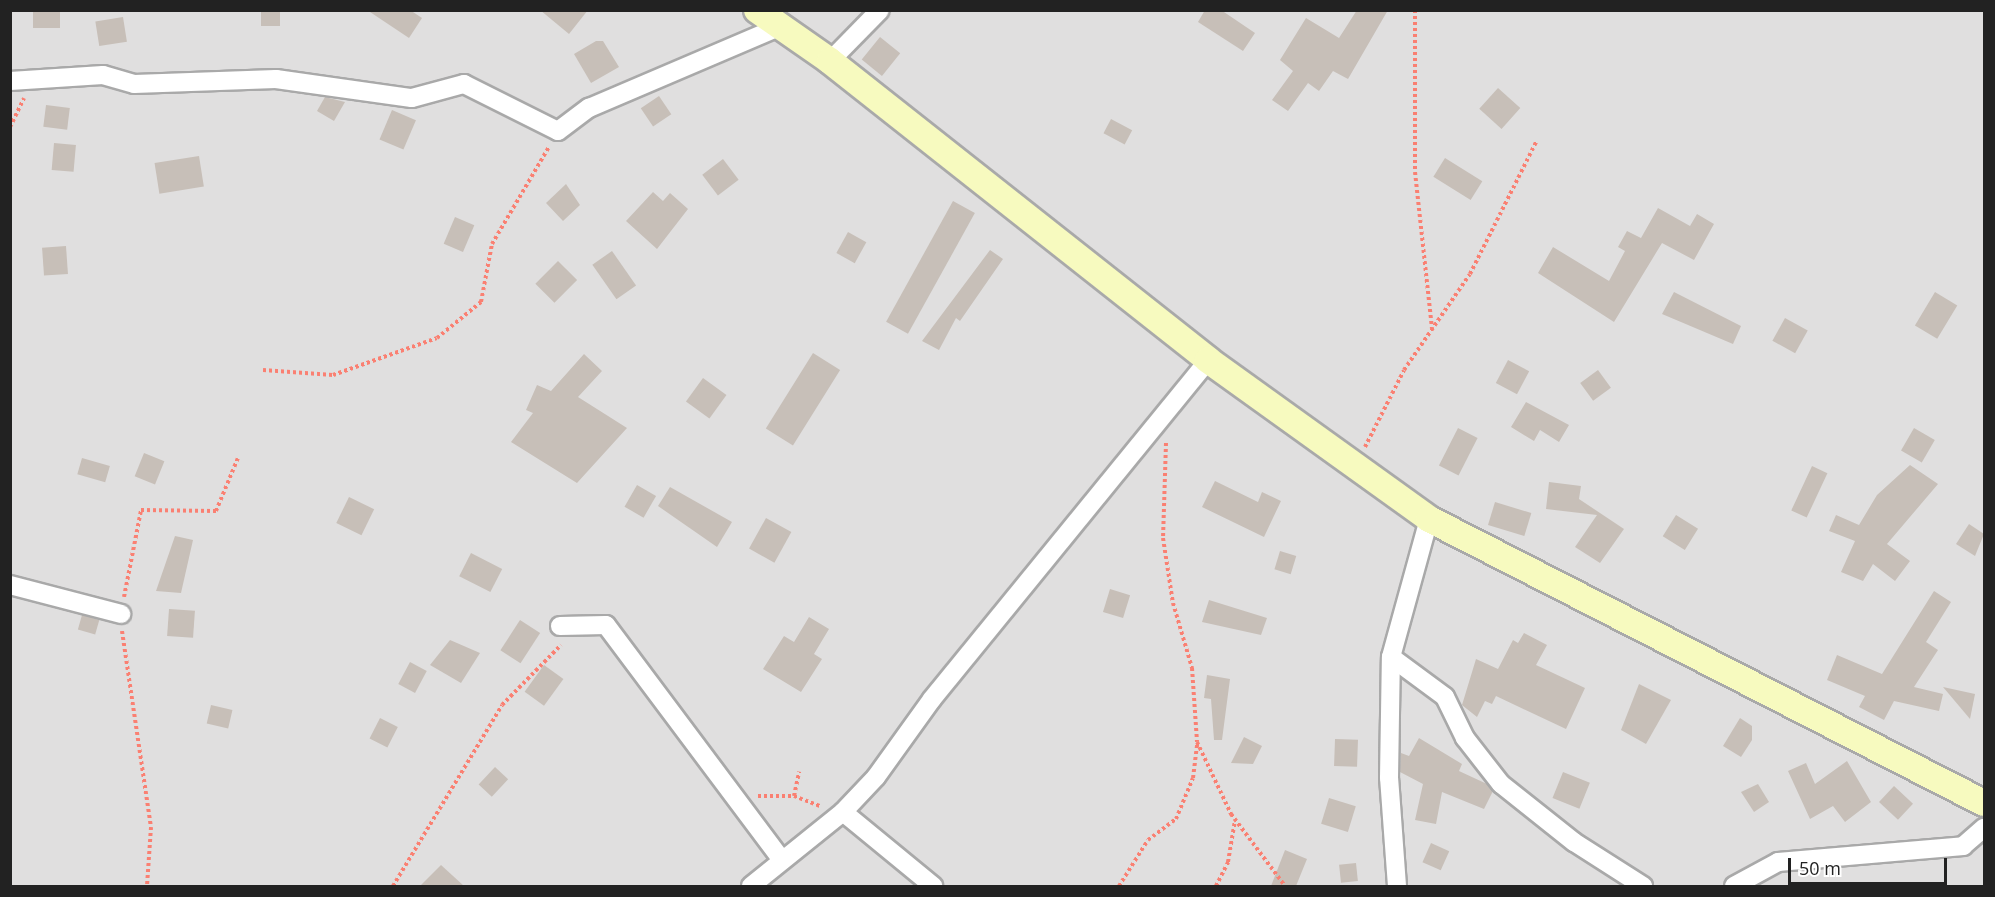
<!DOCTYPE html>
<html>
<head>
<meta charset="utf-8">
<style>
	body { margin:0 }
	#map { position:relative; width:1995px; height:897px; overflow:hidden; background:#f2efe9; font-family:"Open Sans",sans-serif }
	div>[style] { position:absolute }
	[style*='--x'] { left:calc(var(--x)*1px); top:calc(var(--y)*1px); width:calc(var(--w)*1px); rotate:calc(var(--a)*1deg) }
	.residential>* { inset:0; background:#e0dfdf; transform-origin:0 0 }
	.building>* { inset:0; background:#c7bfb8; transform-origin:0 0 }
	.path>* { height:4px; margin-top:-2px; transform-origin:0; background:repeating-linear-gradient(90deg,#fa8072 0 3px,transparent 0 6px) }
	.roads { filter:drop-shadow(2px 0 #a9a9a9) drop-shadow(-2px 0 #a9a9a9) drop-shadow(0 2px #a9a9a9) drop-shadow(0 -2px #a9a9a9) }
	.street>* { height:18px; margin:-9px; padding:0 9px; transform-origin:9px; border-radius:9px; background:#fff }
	.secondary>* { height:26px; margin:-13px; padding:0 13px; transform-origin:13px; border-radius:13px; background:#f7fabf }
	span { translate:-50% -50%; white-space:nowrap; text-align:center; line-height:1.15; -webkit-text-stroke:6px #fff; paint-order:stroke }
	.frame { position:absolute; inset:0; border:12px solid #222; pointer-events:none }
	.scale { position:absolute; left:1788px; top:858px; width:159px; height:27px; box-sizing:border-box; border:3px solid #222; border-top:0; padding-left:8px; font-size:18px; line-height:21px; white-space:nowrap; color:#222; -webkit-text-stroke:4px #fff; paint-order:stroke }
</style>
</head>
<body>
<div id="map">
	<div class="residential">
		<i style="left:11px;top:11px;width:1973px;height:875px"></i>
	</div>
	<div class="building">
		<i style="left:33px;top:10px;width:27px;height:18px"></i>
		<i style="left:261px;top:10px;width:19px;height:16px"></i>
		<i style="clip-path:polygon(367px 10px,410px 10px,422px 18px,409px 38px)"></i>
		<i style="clip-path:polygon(540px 10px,588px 10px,569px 34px)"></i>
		<i style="clip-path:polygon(1205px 10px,1221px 10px,1255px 33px,1243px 51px,1198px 22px)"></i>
		<i style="clip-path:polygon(1357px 10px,1388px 10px,1348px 79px,1333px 71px,1319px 91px,1308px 83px,1288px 111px,1272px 100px,1293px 71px,1280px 60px,1306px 18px,1339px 38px)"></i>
		<i style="left:123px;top:17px;width:25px;height:28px;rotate:81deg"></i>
		<i style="left:880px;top:37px;width:26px;height:29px;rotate:39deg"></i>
		<i style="clip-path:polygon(596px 41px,603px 41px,619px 67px,591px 83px,574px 54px)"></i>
		<i style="left:1498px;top:88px;width:30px;height:28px;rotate:42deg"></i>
		<i style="left:659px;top:96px;width:22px;height:22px;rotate:56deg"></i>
		<i style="clip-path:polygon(325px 97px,345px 102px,334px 121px,317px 111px)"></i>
		<i style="left:46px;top:105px;width:24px;height:22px;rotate:7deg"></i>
		<i style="left:392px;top:110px;width:26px;height:32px;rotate:23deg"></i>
		<i style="left:1111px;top:119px;width:24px;height:16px;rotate:28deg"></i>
		<i style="left:54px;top:143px;width:22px;height:27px;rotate:5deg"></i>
		<i style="left:199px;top:156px;width:31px;height:45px;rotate:81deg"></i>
		<i style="left:1445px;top:158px;width:44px;height:22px;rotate:32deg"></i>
		<i style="left:723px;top:159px;width:26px;height:26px;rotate:53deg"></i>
		<i style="clip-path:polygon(566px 184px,580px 205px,563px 221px,546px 203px)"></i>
		<i style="clip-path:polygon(653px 192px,663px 201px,670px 193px,688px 209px,657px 249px,626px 221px)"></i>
		<i style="left:953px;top:201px;width:25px;height:138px;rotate:29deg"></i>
		<i style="clip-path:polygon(1658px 208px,1690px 226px,1697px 214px,1714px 224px,1694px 260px,1662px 243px,1614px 322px,1538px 273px,1553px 247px,1609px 281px,1625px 251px,1618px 247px,1627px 231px,1641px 238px)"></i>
		<i style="left:455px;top:217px;width:21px;height:29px;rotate:23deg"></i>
		<i style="left:848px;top:232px;width:21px;height:24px;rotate:29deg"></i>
		<i style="left:66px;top:246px;width:28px;height:24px;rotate:86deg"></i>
		<i style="clip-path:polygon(990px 250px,1003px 259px,960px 321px,956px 318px,939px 350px,922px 341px)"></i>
		<i style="left:612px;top:251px;width:42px;height:24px;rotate:55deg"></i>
		<i style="left:558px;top:261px;width:27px;height:32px;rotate:45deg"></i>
		<i style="clip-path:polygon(1674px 292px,1741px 326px,1733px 344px,1662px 314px)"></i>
		<i style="left:1935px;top:292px;width:26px;height:39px;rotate:31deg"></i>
		<i style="left:1785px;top:318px;width:26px;height:26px;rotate:29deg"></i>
		<i style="left:813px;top:353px;width:32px;height:89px;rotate:32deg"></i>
		<i style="clip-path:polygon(584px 354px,602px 371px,578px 397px,627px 428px,577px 483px,511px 442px,533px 413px,526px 410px,537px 385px,551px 391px)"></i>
		<i style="left:1508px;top:360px;width:24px;height:26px;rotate:28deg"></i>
		<i style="left:1598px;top:370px;width:22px;height:22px;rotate:54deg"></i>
		<i style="left:703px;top:378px;width:29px;height:29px;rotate:36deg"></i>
		<i style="clip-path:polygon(1526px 402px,1569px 425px,1559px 442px,1540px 430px,1534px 441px,1511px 427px)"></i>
		<i style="left:1458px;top:428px;width:22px;height:42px;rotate:27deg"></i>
		<i style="left:1914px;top:428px;width:24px;height:26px;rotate:30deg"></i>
		<i style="left:144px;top:453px;width:22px;height:25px;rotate:22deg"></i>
		<i style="left:82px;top:458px;width:29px;height:17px;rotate:16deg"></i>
		<i style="clip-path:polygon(1910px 465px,1938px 484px,1887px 544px,1910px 561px,1895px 581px,1873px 564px,1863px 581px,1841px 572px,1855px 541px,1829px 531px,1836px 515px,1859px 525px,1877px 495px)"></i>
		<i style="left:1812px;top:466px;width:17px;height:49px;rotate:25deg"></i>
		<i style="clip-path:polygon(1215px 481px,1258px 502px,1262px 492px,1281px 501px,1264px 537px,1202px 507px)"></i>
		<i style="clip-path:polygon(1549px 482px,1581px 486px,1579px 499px,1624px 529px,1600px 563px,1575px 547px,1597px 515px,1546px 509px)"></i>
		<i style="left:637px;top:485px;width:22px;height:25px;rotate:30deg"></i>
		<i style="clip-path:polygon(670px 487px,732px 522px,717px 547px,658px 506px)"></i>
		<i style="left:349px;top:497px;width:28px;height:29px;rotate:26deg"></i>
		<i style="left:1495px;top:502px;width:38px;height:24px;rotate:17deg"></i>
		<i style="left:1676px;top:515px;width:26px;height:25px;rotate:32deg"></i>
		<i style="left:766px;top:518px;width:29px;height:35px;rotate:29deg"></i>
		<i style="clip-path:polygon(1969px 524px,1984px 534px,1975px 556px,1956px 544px)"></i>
		<i style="clip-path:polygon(175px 536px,193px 540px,181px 593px,156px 591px)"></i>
		<i style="left:1280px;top:551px;width:17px;height:19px;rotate:17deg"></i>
		<i style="left:471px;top:553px;width:35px;height:26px;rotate:27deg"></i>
		<i style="left:1110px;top:589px;width:21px;height:24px;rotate:17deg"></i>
		<i style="clip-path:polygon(1934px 591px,1951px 602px,1926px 642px,1938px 650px,1914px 687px,1943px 694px,1939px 711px,1894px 701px,1884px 720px,1859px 707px,1865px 696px,1827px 680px,1837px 655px,1882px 674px)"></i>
		<i style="clip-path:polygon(1209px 600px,1267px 618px,1261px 635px,1202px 622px)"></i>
		<i style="left:169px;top:609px;width:26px;height:27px;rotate:4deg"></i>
		<i style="left:82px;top:615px;width:18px;height:15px;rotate:16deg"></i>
		<i style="clip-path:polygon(809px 617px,829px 629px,814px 654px,822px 659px,801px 692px,763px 669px,784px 636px,794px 642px)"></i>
		<i style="left:520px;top:620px;width:24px;height:36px;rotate:33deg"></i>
		<i style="clip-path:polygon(1524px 633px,1547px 645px,1536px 665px,1585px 688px,1566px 729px,1496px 696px,1492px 704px,1485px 701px,1477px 717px,1462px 705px,1476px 659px,1498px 669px,1513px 640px,1518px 643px)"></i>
		<i style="clip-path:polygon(450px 640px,480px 653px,461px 683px,430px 665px)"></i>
		<i style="left:410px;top:662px;width:19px;height:25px;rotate:28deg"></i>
		<i style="left:544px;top:665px;width:24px;height:33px;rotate:36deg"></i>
		<i style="clip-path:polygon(1207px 675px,1230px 679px,1222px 740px,1214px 740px,1211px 699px,1204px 698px)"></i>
		<i style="clip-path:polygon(1639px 684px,1671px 700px,1646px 744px,1621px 730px)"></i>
		<i style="clip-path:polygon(1943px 687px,1975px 694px,1970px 719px)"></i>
		<i style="left:211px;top:705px;width:22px;height:19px;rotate:13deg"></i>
		<i style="left:380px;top:718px;width:20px;height:23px;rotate:27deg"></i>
		<i style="clip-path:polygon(1740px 718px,1752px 726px,1752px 740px,1741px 757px,1723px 746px)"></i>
		<i style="clip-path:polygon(1244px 737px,1262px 746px,1253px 764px,1231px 763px)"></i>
		<i style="clip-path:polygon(1419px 738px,1462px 764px,1459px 771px,1487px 784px,1493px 791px,1484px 809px,1442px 792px,1436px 824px,1415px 820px,1423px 784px,1400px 772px,1401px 753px,1409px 756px)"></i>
		<i style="left:1335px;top:739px;width:23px;height:27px;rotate:2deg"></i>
		<i style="clip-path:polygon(1847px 761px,1871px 802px,1845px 822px,1833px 806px,1810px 819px,1788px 771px,1806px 763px,1815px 784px)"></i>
		<i style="left:495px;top:767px;width:18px;height:24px;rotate:43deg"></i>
		<i style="left:1563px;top:772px;width:29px;height:28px;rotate:22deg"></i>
		<i style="clip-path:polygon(1758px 784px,1769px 802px,1754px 812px,1741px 792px)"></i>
		<i style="left:1894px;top:786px;width:26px;height:22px;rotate:43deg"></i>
		<i style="left:1329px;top:798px;width:28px;height:27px;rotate:17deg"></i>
		<i style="left:1431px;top:843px;width:20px;height:21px;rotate:24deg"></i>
		<i style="clip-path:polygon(1285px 850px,1307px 859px,1296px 886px,1271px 886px)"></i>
		<i style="left:1356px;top:863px;width:18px;height:17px;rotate:84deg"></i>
		<i style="clip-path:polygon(441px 865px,464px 886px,420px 886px)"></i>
	</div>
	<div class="path">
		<i style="--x:1415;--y:10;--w:162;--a:90"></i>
		<i style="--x:1415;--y:172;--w:157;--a:83.8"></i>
		<i style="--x:10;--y:127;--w:32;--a:-64"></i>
		<i style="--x:263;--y:370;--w:70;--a:4.1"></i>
		<i style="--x:333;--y:375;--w:110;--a:-19.6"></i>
		<i style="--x:437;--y:338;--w:57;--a:-39.3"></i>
		<i style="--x:481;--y:302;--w:59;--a:-79.3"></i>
		<i style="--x:492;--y:244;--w:113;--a:-59.6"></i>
		<i style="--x:1166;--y:443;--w:95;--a:91.8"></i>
		<i style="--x:1163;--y:538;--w:66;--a:81.3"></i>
		<i style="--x:1173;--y:603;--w:68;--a:73.7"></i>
		<i style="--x:1192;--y:668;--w:74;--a:86.1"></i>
		<i style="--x:1197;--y:742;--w:80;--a:64.7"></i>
		<i style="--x:1231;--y:814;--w:90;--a:53.1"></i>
		<i style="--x:1365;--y:447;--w:86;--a:-63.1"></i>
		<i style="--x:1404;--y:370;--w:116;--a:-55.5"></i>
		<i style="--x:1470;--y:274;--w:148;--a:-63.4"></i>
		<i style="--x:124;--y:597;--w:89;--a:-78.9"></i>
		<i style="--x:141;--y:510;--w:75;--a:0.8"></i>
		<i style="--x:216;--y:511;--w:57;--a:-67.5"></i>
		<i style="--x:122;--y:631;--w:198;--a:81.6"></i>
		<i style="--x:151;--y:827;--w:59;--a:93.9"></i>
		<i style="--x:758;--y:796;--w:36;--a:0"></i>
		<i style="--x:794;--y:796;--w:28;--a:21"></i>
		<i style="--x:794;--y:796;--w:25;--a:-78"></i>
		<i style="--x:393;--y:886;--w:211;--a:-58.9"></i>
		<i style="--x:502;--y:705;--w:84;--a:-45.5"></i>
		<i style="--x:1119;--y:886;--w:54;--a:-57.8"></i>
		<i style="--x:1148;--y:840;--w:35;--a:-37"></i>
		<i style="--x:1176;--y:819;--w:44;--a:-67.5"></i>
		<i style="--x:1193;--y:778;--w:35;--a:-83"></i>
		<i style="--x:1216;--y:886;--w:27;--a:-63"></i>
		<i style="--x:1228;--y:862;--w:43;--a:-80.5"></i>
	</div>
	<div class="roads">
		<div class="street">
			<i style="--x:830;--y:61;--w:71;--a:-45.6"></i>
			<i style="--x:10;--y:81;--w:93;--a:-3.7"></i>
			<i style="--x:103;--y:75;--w:32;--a:16"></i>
			<i style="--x:134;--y:84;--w:142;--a:-2"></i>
			<i style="--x:276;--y:79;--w:137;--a:8"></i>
			<i style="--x:412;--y:98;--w:54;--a:-15.1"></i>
			<i style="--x:464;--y:84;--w:105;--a:26.6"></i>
			<i style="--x:558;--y:131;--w:39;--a:-37"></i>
			<i style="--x:589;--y:108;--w:207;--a:-23.1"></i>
			<i style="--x:10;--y:585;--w:115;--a:14.6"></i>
			<i style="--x:560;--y:626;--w:46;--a:-1.2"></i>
			<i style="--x:606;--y:625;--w:294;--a:53.2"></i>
			<i style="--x:1391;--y:657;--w:67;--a:36.5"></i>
			<i style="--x:1445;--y:697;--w:46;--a:64"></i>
			<i style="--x:1465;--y:738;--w:58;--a:52"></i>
			<i style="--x:1501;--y:784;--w:93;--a:38.5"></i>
			<i style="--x:1574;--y:842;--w:82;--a:32.5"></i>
			<i style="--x:843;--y:812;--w:117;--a:39.4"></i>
			<i style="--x:751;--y:886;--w:118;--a:-38.8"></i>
			<i style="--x:843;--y:812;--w:48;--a:-46.7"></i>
			<i style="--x:876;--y:777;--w:96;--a:-54.3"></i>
			<i style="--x:932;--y:699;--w:437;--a:-50.8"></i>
			<i style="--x:1397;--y:886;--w:108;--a:-94.2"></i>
			<i style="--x:1389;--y:778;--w:121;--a:-89.1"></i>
			<i style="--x:1391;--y:657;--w:143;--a:-74.6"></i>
			<i style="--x:1734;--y:886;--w:50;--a:-28.6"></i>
			<i style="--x:1778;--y:862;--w:186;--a:-4.9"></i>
			<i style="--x:1963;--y:846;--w:28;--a:-41"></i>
		</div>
		<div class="secondary">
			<i style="--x:757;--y:10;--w:89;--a:34.9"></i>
			<i style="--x:830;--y:61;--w:482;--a:38.3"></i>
			<i style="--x:1208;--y:360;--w:272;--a:35.7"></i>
			<i style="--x:1429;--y:519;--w:623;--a:27.1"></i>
		</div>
	</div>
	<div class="frame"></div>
	<div class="scale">50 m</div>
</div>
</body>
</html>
